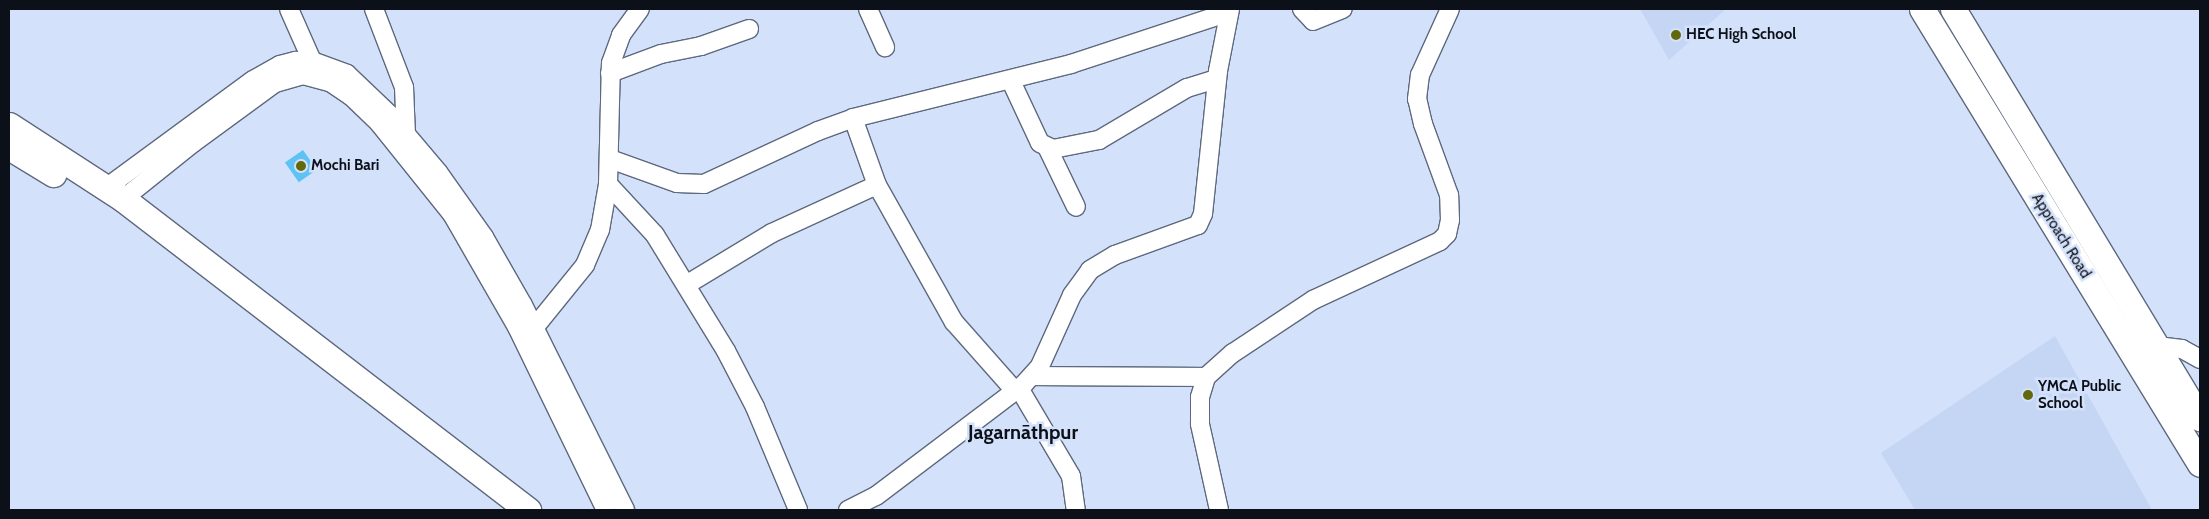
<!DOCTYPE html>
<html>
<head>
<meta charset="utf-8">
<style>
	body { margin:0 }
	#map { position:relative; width:2209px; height:519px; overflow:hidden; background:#d4e1fa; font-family:Cabin,sans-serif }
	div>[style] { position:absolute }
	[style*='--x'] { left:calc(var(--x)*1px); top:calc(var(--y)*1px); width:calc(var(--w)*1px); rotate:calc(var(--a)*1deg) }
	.built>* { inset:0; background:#c5d6f5 }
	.building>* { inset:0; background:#5ec2f4; transform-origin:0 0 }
	.roads { filter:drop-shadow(1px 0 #5d697e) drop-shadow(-1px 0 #5d697e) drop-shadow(0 1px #5d697e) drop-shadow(0 -1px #5d697e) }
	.street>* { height:18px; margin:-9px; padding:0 9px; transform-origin:9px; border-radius:9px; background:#fff }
	.secondary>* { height:25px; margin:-12.5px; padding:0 12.5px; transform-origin:12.5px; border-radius:12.5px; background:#fff }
	.dots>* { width:14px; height:14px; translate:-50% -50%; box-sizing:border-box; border:2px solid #d4e1fa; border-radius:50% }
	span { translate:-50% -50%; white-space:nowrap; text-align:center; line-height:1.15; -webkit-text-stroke:5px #d4e1fa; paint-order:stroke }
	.poi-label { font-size:15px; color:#0c1119; font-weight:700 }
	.left { translate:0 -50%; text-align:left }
	.street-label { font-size:15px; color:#0c1119 }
	.district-label { font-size:20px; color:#0c1119; font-weight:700 }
	.frame { position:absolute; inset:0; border:10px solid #0c1119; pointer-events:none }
</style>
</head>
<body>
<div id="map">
	<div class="built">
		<i style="clip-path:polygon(1640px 9px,1726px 9px,1669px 60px)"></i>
		<i style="clip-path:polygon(2055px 336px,2152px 510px,1915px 510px,1881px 453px)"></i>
	</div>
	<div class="building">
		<i style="left:303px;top:150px;width:24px;height:22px;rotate:55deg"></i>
	</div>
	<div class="roads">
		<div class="street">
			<i style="--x:289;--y:9;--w:57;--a:66.1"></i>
			<i style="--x:374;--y:9;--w:84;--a:69"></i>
			<i style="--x:404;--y:87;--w:48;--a:87.6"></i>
			<i style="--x:868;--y:9;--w:42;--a:65.9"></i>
			<i style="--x:1302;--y:9;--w:16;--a:47"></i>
			<i style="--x:1313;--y:21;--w:32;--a:-22"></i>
			<i style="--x:610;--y:73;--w:54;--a:-20.4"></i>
			<i style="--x:661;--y:54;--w:41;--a:-11.3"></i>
			<i style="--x:701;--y:46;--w:51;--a:-19.5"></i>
			<i style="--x:1011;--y:81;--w:68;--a:64.9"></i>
			<i style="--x:1040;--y:143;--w:14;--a:25"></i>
			<i style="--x:1053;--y:149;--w:47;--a:-11.1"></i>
			<i style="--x:1099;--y:140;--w:102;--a:-30.6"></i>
			<i style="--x:1187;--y:88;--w:31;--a:-17"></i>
			<i style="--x:853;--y:118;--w:71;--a:70.3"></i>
			<i style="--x:877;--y:185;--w:157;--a:60.7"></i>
			<i style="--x:954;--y:322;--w:92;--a:48.5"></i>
			<i style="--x:1048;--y:149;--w:64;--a:64.2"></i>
			<i style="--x:610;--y:159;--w:71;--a:19.7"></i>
			<i style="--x:677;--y:183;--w:27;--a:2"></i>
			<i style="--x:704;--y:184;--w:126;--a:-24.9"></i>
			<i style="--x:818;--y:131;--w:37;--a:-20"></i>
			<i style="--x:853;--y:118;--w:225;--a:-13.9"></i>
			<i style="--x:1071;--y:64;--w:166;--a:-18.2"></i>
			<i style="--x:608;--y:184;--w:69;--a:47.3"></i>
			<i style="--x:655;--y:235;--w:136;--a:58.5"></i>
			<i style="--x:726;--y:351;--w:63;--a:62.6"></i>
			<i style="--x:755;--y:407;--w:112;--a:67.3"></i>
			<i style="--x:106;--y:188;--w:182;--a:-36.3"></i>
			<i style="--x:253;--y:80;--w:31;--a:-29"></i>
			<i style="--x:280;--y:65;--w:16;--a:-15"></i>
			<i style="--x:295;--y:61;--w:17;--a:0"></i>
			<i style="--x:312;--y:61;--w:37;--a:20"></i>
			<i style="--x:347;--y:74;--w:58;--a:43.6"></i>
			<i style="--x:389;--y:114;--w:76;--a:49.8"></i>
			<i style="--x:438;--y:172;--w:80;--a:54.7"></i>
			<i style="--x:484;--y:237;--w:78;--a:60.2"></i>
			<i style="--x:523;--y:305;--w:229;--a:63.5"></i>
			<i style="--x:123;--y:199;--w:90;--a:-38.7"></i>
			<i style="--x:193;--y:143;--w:102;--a:-36.2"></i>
			<i style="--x:275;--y:83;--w:29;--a:-16"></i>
			<i style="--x:303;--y:75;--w:28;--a:15"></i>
			<i style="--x:330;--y:82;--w:25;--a:34"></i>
			<i style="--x:351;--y:96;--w:39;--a:44"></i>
			<i style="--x:379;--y:123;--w:117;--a:51.3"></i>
			<i style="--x:452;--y:214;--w:130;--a:60.1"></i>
			<i style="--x:517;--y:327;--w:203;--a:64.1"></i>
			<i style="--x:686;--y:285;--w:100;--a:-31.2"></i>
			<i style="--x:772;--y:233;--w:115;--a:-24.6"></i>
			<i style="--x:534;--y:328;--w:81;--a:-51"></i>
			<i style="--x:585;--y:265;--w:38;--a:-67"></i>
			<i style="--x:600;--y:230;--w:47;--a:-80.1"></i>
			<i style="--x:608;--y:184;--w:121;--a:-88.6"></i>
			<i style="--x:611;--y:63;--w:30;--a:-70"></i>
			<i style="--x:621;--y:35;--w:32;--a:-54"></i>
			<i style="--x:2157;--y:346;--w:25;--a:7"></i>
			<i style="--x:2182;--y:349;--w:21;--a:29"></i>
			<i style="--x:1032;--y:376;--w:174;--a:0.3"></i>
			<i style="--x:1019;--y:388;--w:102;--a:59.4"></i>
			<i style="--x:1071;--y:476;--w:34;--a:82"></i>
			<i style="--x:848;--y:510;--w:31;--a:-27"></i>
			<i style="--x:876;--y:496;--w:186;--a:-37.1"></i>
			<i style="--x:1024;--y:384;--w:24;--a:-48"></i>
			<i style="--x:1040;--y:366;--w:78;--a:-65.7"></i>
			<i style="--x:1072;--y:295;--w:31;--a:-54"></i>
			<i style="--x:1090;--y:270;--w:29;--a:-31"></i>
			<i style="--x:1115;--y:255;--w:88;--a:-19.9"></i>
			<i style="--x:1198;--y:225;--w:12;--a:-66"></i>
			<i style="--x:1203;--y:214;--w:144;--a:-84"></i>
			<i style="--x:1218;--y:71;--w:63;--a:-79"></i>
			<i style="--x:1219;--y:510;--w:88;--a:-102.5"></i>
			<i style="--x:1200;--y:424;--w:27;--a:-90"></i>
			<i style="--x:1200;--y:397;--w:21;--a:-73"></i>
			<i style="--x:1206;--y:377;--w:36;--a:-42"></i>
			<i style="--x:1233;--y:353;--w:96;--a:-33.5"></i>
			<i style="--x:1313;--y:300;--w:140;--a:-24.9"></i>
			<i style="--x:1440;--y:241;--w:10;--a:-45"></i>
			<i style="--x:1447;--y:234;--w:14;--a:-78"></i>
			<i style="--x:1450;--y:220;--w:25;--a:-92"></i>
			<i style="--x:1449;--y:195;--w:76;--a:-110.1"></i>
			<i style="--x:1423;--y:124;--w:26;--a:-103"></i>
			<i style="--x:1417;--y:99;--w:24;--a:-83"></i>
			<i style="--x:1420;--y:75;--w:72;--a:-65.6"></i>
		</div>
		<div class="secondary">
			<i style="--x:1922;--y:9;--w:533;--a:58.58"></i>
			<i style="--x:1953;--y:9;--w:478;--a:58.9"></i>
			<i style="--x:9;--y:125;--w:136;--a:33"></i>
			<i style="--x:123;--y:199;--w:511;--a:37.52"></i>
			<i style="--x:9;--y:147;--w:52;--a:31.5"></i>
		</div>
	</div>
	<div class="dots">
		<i style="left:1676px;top:35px;background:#62690c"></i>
		<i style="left:301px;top:166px;background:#62690c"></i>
		<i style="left:2028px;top:395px;background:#62690c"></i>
	</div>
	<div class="poi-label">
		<span class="left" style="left:1686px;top:35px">HEC High School</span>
		<span class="left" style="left:311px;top:166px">Mochi Bari</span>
		<span class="left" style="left:2038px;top:395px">YMCA Public<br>School</span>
	</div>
	<div class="street-label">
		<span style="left:2061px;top:236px;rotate:58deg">Approach Road</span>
	</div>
	<div class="district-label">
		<span style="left:1023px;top:432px">Jagarnāthpur</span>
	</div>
	<div class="frame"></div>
</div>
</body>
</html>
